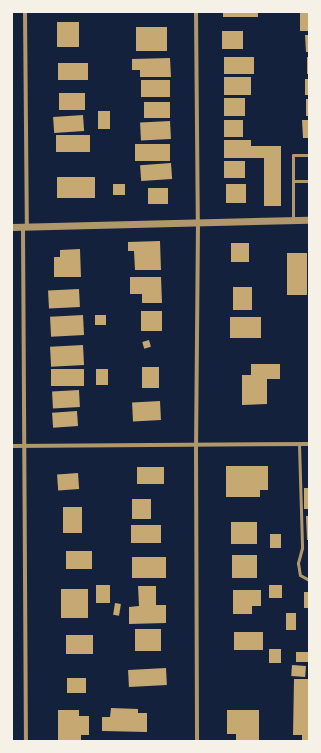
<!DOCTYPE html>
<html>
<head>
<meta charset="utf-8">
<style>
	body { margin:0 }
	#map { position:relative; width:321px; height:753px; overflow:hidden; background:#14213d; font-family:"DM Sans",sans-serif }
	div>[style] { position:absolute }
	[style*='--x'] { left:calc(var(--x)*1px); top:calc(var(--y)*1px); width:calc(var(--w)*1px); rotate:calc(var(--a)*1deg) }
	.building>* { inset:0; background:#c6a872; transform-origin:0 0 }
	.service>* { height:3px; margin:-1.5px; padding:0 1.5px; transform-origin:1.5px; border-radius:1.5px; background:#b1986c }
	.minor>* { height:4px; margin:-2px; padding:0 2px; transform-origin:2px; border-radius:2px; background:#b1986c }
	.tertiary>* { height:7px; margin:-3.5px; padding:0 3.5px; transform-origin:3.5px; border-radius:3.5px; background:#b1986c }
	span { translate:-50% -50%; white-space:nowrap; text-align:center; line-height:1.15; -webkit-text-stroke:4px #f6f1e7; paint-order:stroke }
	.frame { position:absolute; inset:0; border:13px solid #f6f1e7; pointer-events:none }
</style>
</head>
<body>
<div id="map">
	<div class="building">
		<i style="left:223px;top:12px;width:35px;height:5px"></i>
		<i style="left:300px;top:12px;width:9px;height:19px"></i>
		<i style="left:57px;top:22px;width:22px;height:25px"></i>
		<i style="left:167px;top:27px;width:24px;height:31px;rotate:90deg"></i>
		<i style="left:222px;top:31px;width:21px;height:18px"></i>
		<i style="clip-path:polygon(305px 35px,309px 35px,309px 52px,306px 52px)"></i>
		<i style="left:224px;top:57px;width:30px;height:17px"></i>
		<i style="left:307px;top:57px;width:2px;height:17px"></i>
		<i style="clip-path:polygon(170px 58px,171px 77px,140px 77px,140px 70px,132px 70px,132px 59px)"></i>
		<i style="left:88px;top:63px;width:17px;height:30px;rotate:90deg"></i>
		<i style="left:224px;top:77px;width:27px;height:18px"></i>
		<i style="left:305px;top:79px;width:4px;height:16px"></i>
		<i style="left:141px;top:80px;width:29px;height:17px"></i>
		<i style="left:85px;top:93px;width:17px;height:26px;rotate:90deg"></i>
		<i style="left:245px;top:98px;width:18px;height:21px;rotate:90deg"></i>
		<i style="left:306px;top:99px;width:3px;height:17px"></i>
		<i style="left:144px;top:102px;width:26px;height:16px"></i>
		<i style="left:98px;top:111px;width:12px;height:18px"></i>
		<i style="left:83px;top:115px;width:16px;height:30px;rotate:86deg"></i>
		<i style="left:243px;top:120px;width:17px;height:19px;rotate:90deg"></i>
		<i style="clip-path:polygon(302px 120px,309px 120px,309px 138px,303px 138px)"></i>
		<i style="left:170px;top:121px;width:18px;height:30px;rotate:87deg"></i>
		<i style="left:90px;top:135px;width:17px;height:34px;rotate:90deg"></i>
		<i style="clip-path:polygon(224px 140px,251px 140px,251px 146px,281px 146px,281px 206px,264px 206px,264px 158px,224px 158px)"></i>
		<i style="left:135px;top:144px;width:35px;height:17px"></i>
		<i style="left:245px;top:161px;width:17px;height:21px;rotate:90deg"></i>
		<i style="left:171px;top:163px;width:16px;height:31px;rotate:86deg"></i>
		<i style="left:95px;top:177px;width:21px;height:38px;rotate:90deg"></i>
		<i style="left:113px;top:184px;width:12px;height:11px"></i>
		<i style="left:226px;top:184px;width:20px;height:19px"></i>
		<i style="left:148px;top:188px;width:20px;height:16px"></i>
		<i style="clip-path:polygon(160px 241px,161px 270px,135px 270px,134px 251px,128px 251px,128px 242px)"></i>
		<i style="left:249px;top:243px;width:19px;height:18px;rotate:90deg"></i>
		<i style="clip-path:polygon(80px 249px,81px 277px,54px 277px,54px 257px,60px 257px,60px 250px)"></i>
		<i style="left:287px;top:253px;width:20px;height:42px"></i>
		<i style="clip-path:polygon(130px 277px,161px 277px,162px 303px,142px 303px,142px 294px,130px 294px)"></i>
		<i style="left:233px;top:287px;width:19px;height:23px"></i>
		<i style="left:79px;top:289px;width:18px;height:31px;rotate:87deg"></i>
		<i style="left:141px;top:311px;width:21px;height:20px"></i>
		<i style="left:83px;top:315px;width:20px;height:33px;rotate:87deg"></i>
		<i style="left:95px;top:315px;width:11px;height:10px"></i>
		<i style="left:261px;top:317px;width:21px;height:31px;rotate:90deg"></i>
		<i style="left:149px;top:340px;width:7px;height:7px;rotate:74deg"></i>
		<i style="left:83px;top:345px;width:20px;height:33px;rotate:87deg"></i>
		<i style="clip-path:polygon(251px 364px,280px 364px,280px 379px,267px 379px,267px 404px,242px 405px,242px 375px,251px 375px)"></i>
		<i style="left:142px;top:367px;width:17px;height:21px"></i>
		<i style="left:84px;top:369px;width:17px;height:33px;rotate:90deg"></i>
		<i style="left:96px;top:369px;width:12px;height:16px"></i>
		<i style="left:79px;top:390px;width:17px;height:27px;rotate:87deg"></i>
		<i style="left:160px;top:401px;width:19px;height:28px;rotate:87deg"></i>
		<i style="left:77px;top:411px;width:15px;height:25px;rotate:86deg"></i>
		<i style="clip-path:polygon(226px 466px,268px 466px,268px 490px,260px 490px,260px 497px,226px 497px)"></i>
		<i style="left:164px;top:467px;width:17px;height:27px;rotate:90deg"></i>
		<i style="left:78px;top:473px;width:16px;height:21px;rotate:86deg"></i>
		<i style="left:304px;top:488px;width:5px;height:21px"></i>
		<i style="left:151px;top:499px;width:20px;height:19px;rotate:90deg"></i>
		<i style="left:63px;top:507px;width:19px;height:26px"></i>
		<i style="clip-path:polygon(306px 516px,309px 516px,309px 540px,307px 540px)"></i>
		<i style="left:231px;top:522px;width:26px;height:22px"></i>
		<i style="left:161px;top:525px;width:18px;height:30px;rotate:90deg"></i>
		<i style="left:270px;top:534px;width:11px;height:14px"></i>
		<i style="left:92px;top:551px;width:18px;height:26px;rotate:90deg"></i>
		<i style="left:257px;top:555px;width:23px;height:25px;rotate:90deg"></i>
		<i style="left:166px;top:557px;width:21px;height:34px;rotate:90deg"></i>
		<i style="left:96px;top:585px;width:14px;height:18px"></i>
		<i style="left:269px;top:585px;width:13px;height:13px"></i>
		<i style="clip-path:polygon(138px 586px,156px 586px,156px 605px,166px 605px,166px 623px,129px 624px,129px 607px,139px 606px)"></i>
		<i style="left:88px;top:589px;width:29px;height:27px;rotate:90deg"></i>
		<i style="clip-path:polygon(233px 590px,261px 590px,261px 606px,252px 606px,252px 614px,233px 614px)"></i>
		<i style="left:304px;top:592px;width:5px;height:16px"></i>
		<i style="left:115px;top:603px;width:6px;height:12px;rotate:9deg"></i>
		<i style="left:286px;top:613px;width:10px;height:17px"></i>
		<i style="left:135px;top:629px;width:26px;height:22px"></i>
		<i style="left:263px;top:632px;width:18px;height:29px;rotate:90deg"></i>
		<i style="left:66px;top:635px;width:27px;height:19px"></i>
		<i style="left:269px;top:649px;width:12px;height:14px"></i>
		<i style="left:309px;top:652px;width:10px;height:13px;rotate:90deg"></i>
		<i style="left:292px;top:665px;width:14px;height:11px;rotate:4deg"></i>
		<i style="left:166px;top:668px;width:17px;height:38px;rotate:87deg"></i>
		<i style="left:67px;top:678px;width:19px;height:15px"></i>
		<i style="clip-path:polygon(294px 679px,309px 679px,309px 741px,302px 741px,302px 735px,293px 735px)"></i>
		<i style="clip-path:polygon(111px 708px,138px 709px,138px 713px,147px 713px,147px 732px,102px 731px,102px 717px,110px 717px)"></i>
		<i style="clip-path:polygon(58px 710px,79px 710px,79px 716px,89px 716px,89px 735px,81px 735px,81px 741px,58px 741px)"></i>
		<i style="clip-path:polygon(227px 710px,259px 710px,259px 741px,236px 741px,236px 734px,227px 734px)"></i>
	</div>
	<div class="service">
		<i style="--x:293;--y:181;--w:16;--a:0"></i>
		<i style="--x:293;--y:221;--w:66;--a:-90"></i>
		<i style="--x:293;--y:155;--w:16;--a:0"></i>
		<i style="--x:299;--y:444;--w:104;--a:88.3"></i>
		<i style="--x:302;--y:548;--w:16;--a:105"></i>
		<i style="--x:298;--y:563;--w:12;--a:81"></i>
		<i style="--x:300;--y:575;--w:10;--a:29"></i>
	</div>
	<div class="minor">
		<i style="--x:25;--y:12;--w:215;--a:89.5"></i>
		<i style="--x:196;--y:12;--w:211;--a:89.5"></i>
		<i style="--x:198;--y:223;--w:222;--a:90.5"></i>
		<i style="--x:196;--y:445;--w:296;--a:89.8"></i>
		<i style="--x:23;--y:227;--w:514;--a:89.67"></i>
		<i style="--x:12;--y:446;--w:297;--a:-0.4"></i>
	</div>
	<div class="tertiary">
		<i style="--x:12;--y:227;--w:297;--a:-1.4"></i>
	</div>
	<div class="frame"></div>
</div>
</body>
</html>
